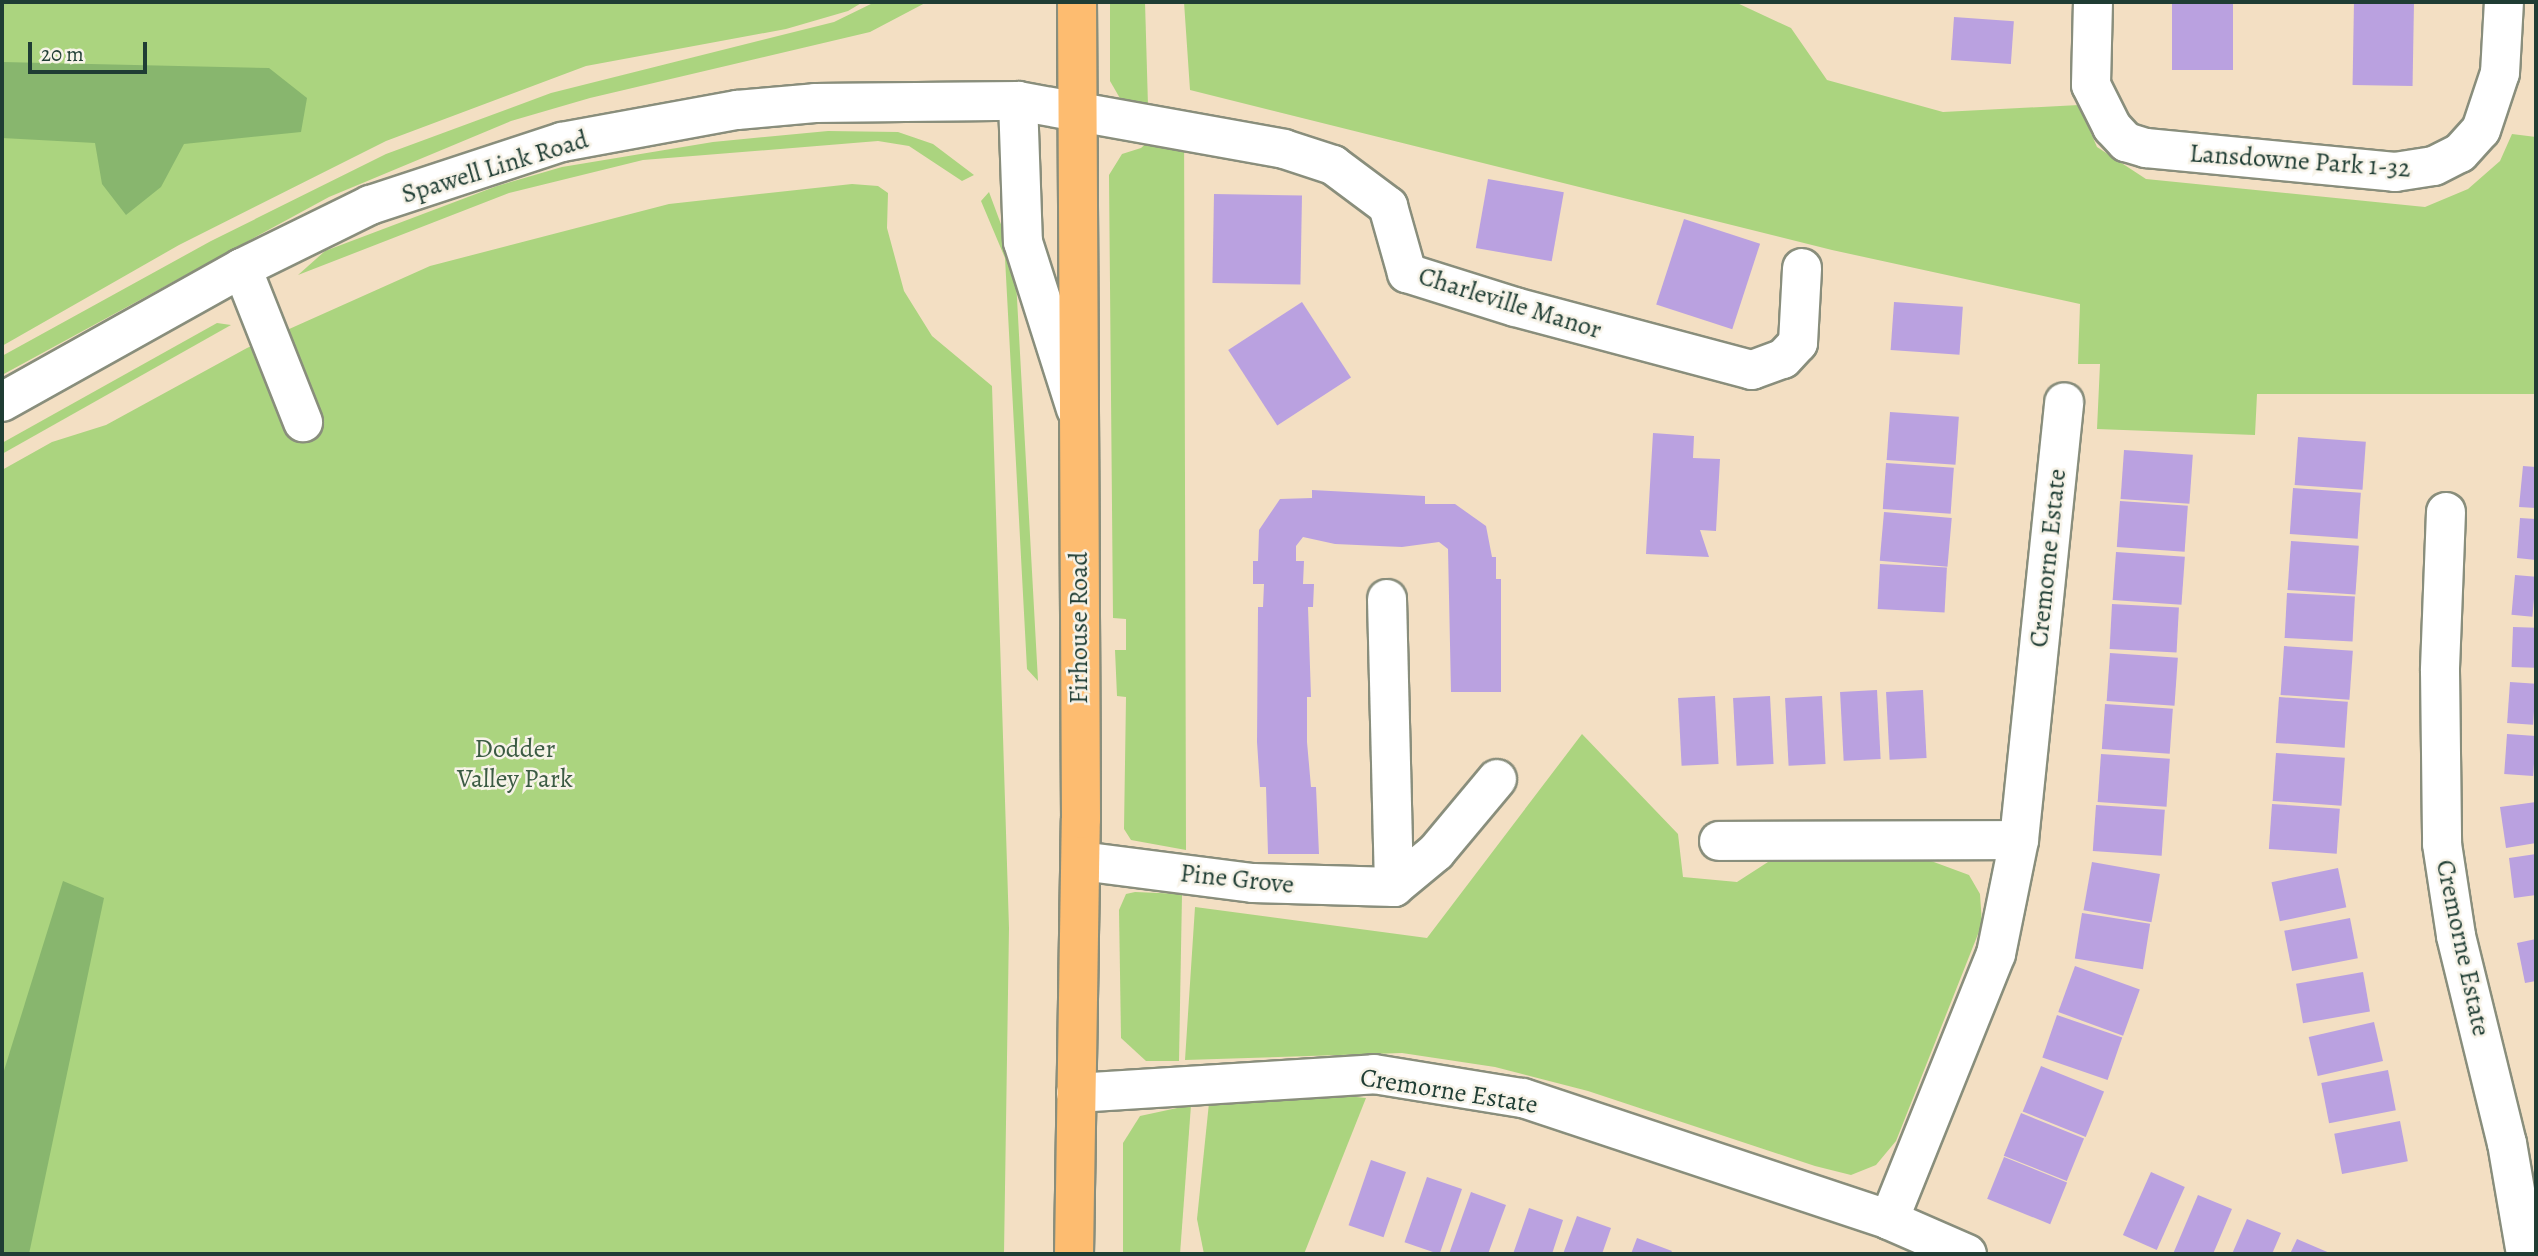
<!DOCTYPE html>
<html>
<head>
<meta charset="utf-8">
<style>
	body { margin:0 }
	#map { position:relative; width:2538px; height:1256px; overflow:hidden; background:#f3dfc3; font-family:Alegreya,serif }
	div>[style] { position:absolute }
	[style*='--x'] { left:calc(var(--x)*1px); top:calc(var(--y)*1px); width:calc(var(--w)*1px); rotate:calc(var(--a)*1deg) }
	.green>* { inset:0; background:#abd47f }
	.forest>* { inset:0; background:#88b66e }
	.building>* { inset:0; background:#baa1e0; transform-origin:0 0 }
	.roads { filter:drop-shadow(2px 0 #898e7c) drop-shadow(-2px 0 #898e7c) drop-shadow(0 2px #898e7c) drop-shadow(0 -2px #898e7c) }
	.minor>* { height:38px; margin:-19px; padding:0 19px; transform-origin:19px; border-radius:19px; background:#fff }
	.major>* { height:38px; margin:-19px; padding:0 19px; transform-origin:19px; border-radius:19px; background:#fdbc70 }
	span { translate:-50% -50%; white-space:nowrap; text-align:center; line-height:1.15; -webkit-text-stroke:5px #f7f3e8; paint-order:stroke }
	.street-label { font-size:26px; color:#1f3d34 }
	.park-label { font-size:26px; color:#3b5b43 }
	.frame { position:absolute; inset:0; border:4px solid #1f3d34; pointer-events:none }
	.scale { position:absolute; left:28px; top:42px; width:119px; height:32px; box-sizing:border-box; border:4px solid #1f3d34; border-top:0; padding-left:9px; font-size:21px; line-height:24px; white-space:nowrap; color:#1f3d34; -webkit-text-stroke:5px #f7f3e8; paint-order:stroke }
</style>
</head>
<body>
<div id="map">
	<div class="green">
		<i style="clip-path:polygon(2px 2px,863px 2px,848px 11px,786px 29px,586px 66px,386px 141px,179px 245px,2px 346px)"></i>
		<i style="clip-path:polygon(875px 2px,927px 2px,870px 32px,590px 98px,511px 121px,329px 197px,2px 375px,2px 356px,211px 241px,386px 154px,551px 93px,834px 22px)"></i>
		<i style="clip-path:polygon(1110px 2px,1145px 2px,1148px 106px,1121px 100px,1110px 81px)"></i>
		<i style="clip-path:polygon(1184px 2px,1735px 2px,1791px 28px,1827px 80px,1943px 112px,2079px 105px,2097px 147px,2146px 179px,2425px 207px,2468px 189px,2500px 161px,2512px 134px,2536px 137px,2536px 394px,2257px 394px,2255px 435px,2097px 429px,2100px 364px,2078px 364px,2080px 304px,1832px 250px,1190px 90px)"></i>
		<i style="clip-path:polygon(1184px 110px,1186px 850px,1131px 840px,1124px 829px,1126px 697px,1117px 696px,1115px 650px,1126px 650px,1126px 619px,1113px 618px,1109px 175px,1122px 154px,1141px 148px)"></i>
		<i style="clip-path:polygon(828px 131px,898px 132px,933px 144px,974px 175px,962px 181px,909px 146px,878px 141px,643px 160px,509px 193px,298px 275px,325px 251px,497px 186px,562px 167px,713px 142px)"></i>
		<i style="clip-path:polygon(852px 184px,878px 186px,888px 193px,887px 228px,904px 291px,932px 336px,992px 386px,1009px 928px,1004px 1254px,2px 1254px,2px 470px,52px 442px,106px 425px,247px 348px,430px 266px,669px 204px)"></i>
		<i style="clip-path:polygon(989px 192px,1015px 262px,1038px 681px,1027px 669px,1005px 258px,981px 201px)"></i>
		<i style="clip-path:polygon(217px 323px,231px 325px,2px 454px,2px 443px)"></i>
		<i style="clip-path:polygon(1582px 734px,1678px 834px,1683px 877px,1737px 882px,1768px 862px,1923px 858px,1969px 875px,1980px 894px,1982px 924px,1896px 1141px,1876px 1165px,1851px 1175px,1815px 1166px,1588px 1091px,1495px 1067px,1402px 1053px,1185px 1060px,1195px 907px,1427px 938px)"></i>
		<i style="clip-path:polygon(1135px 892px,1182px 894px,1179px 1061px,1146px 1061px,1121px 1038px,1119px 910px,1126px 894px)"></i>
		<i style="clip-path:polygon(1337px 1095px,1366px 1098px,1304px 1254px,1204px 1254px,1197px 1219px,1209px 1103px)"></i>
		<i style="clip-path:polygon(1191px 1105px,1180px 1254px,1123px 1254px,1123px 1143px,1140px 1116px)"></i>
	</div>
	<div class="forest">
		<i style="clip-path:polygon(2px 62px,269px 68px,307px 98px,301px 132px,184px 144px,161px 187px,126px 215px,102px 184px,95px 143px,2px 138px)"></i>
		<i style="clip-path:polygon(63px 881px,104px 898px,29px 1254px,2px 1254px,2px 1077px)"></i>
	</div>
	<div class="building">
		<i style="left:2172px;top:2px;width:61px;height:68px"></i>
		<i style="left:2354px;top:2px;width:60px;height:83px;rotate:1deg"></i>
		<i style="left:1954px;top:17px;width:60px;height:43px;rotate:4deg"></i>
		<i style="left:1488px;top:179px;width:77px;height:70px;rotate:10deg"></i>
		<i style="left:1214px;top:194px;width:88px;height:89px;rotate:1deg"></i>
		<i style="left:1684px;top:219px;width:80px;height:90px;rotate:18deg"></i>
		<i style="left:1302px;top:302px;width:90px;height:88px;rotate:57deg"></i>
		<i style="left:1894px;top:302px;width:69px;height:48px;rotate:4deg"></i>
		<i style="left:1890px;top:412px;width:69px;height:48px;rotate:4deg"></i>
		<i style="clip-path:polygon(1653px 433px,1694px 436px,1693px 458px,1720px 459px,1716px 531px,1700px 530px,1709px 557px,1646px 554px)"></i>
		<i style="left:2298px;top:437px;width:68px;height:48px;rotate:4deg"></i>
		<i style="left:2124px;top:450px;width:69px;height:49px;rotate:4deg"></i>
		<i style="left:1886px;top:463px;width:68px;height:46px;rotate:4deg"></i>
		<i style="clip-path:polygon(2523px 466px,2536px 467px,2536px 508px,2519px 507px)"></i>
		<i style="left:2293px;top:488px;width:68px;height:46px;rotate:4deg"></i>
		<i style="clip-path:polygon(1312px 490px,1425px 496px,1425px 504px,1455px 504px,1486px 526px,1492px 557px,1496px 557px,1496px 579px,1501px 579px,1501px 692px,1451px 692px,1448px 549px,1439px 542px,1402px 547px,1335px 544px,1303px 537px,1296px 546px,1296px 561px,1304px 561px,1303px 584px,1314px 584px,1313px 607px,1308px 607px,1311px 697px,1307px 697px,1307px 742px,1311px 787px,1316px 787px,1319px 854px,1268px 854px,1266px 787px,1260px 787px,1257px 742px,1258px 607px,1263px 607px,1264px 584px,1253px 584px,1253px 561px,1258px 561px,1259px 530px,1280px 499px,1312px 498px)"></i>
		<i style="left:2120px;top:501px;width:68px;height:46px;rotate:4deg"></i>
		<i style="left:1884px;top:512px;width:68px;height:49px;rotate:5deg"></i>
		<i style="clip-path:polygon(2520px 518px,2536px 519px,2536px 560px,2517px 558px)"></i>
		<i style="left:2291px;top:541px;width:68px;height:49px;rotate:4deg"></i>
		<i style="left:2116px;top:552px;width:69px;height:48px;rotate:4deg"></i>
		<i style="left:1880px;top:564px;width:67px;height:45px;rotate:3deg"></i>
		<i style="left:2515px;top:575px;width:21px;height:40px;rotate:5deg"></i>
		<i style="left:2287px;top:593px;width:68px;height:45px;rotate:3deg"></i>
		<i style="left:2112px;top:604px;width:67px;height:45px;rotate:3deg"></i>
		<i style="left:2513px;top:627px;width:23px;height:40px;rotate:2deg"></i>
		<i style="left:2284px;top:646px;width:69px;height:49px;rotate:4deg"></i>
		<i style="left:2110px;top:653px;width:68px;height:48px;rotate:4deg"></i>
		<i style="left:2510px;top:682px;width:26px;height:41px;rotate:4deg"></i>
		<i style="left:1877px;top:690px;width:69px;height:37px;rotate:87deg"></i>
		<i style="left:1923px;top:690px;width:68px;height:37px;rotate:87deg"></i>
		<i style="left:1715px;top:696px;width:68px;height:37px;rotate:87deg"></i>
		<i style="left:1770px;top:696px;width:68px;height:37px;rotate:87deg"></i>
		<i style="left:1822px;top:696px;width:68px;height:37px;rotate:87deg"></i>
		<i style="left:2279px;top:697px;width:69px;height:46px;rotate:4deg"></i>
		<i style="left:2105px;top:704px;width:68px;height:45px;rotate:4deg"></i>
		<i style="left:2507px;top:734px;width:29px;height:40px;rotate:4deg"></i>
		<i style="left:2276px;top:753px;width:69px;height:48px;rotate:4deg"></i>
		<i style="left:2101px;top:754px;width:69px;height:48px;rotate:4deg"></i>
		<i style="clip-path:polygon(2536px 802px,2536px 843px,2506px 848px,2500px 807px)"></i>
		<i style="left:2272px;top:804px;width:68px;height:45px;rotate:4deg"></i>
		<i style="left:2096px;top:805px;width:69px;height:46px;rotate:4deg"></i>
		<i style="clip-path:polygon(2536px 854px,2536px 895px,2514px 898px,2509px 858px)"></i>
		<i style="left:2092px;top:862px;width:69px;height:49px;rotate:10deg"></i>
		<i style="left:2338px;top:868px;width:40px;height:68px;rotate:78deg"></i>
		<i style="left:2082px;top:913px;width:69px;height:46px;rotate:9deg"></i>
		<i style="left:2350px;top:918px;width:41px;height:67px;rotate:79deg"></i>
		<i style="clip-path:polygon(2536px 939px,2536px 981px,2525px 983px,2517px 943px)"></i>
		<i style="left:2075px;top:966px;width:69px;height:49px;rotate:20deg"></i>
		<i style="left:2363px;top:972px;width:40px;height:68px;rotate:80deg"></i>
		<i style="left:2057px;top:1015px;width:69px;height:45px;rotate:19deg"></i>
		<i style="left:2374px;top:1022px;width:40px;height:67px;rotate:77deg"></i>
		<i style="left:2041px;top:1066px;width:68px;height:49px;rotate:22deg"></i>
		<i style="left:2388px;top:1070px;width:41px;height:68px;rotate:79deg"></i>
		<i style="left:2021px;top:1113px;width:68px;height:46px;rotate:22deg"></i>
		<i style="left:2400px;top:1121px;width:41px;height:67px;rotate:79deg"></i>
		<i style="left:2004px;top:1157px;width:68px;height:45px;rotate:22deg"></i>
		<i style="left:1371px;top:1160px;width:37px;height:69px;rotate:19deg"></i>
		<i style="left:2151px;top:1172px;width:37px;height:69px;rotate:24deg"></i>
		<i style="left:1427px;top:1177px;width:37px;height:69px;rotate:19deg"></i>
		<i style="clip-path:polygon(1471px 1192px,1506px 1205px,1488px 1254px,1449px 1254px)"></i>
		<i style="clip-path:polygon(2198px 1195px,2232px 1209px,2213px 1254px,2173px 1254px)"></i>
		<i style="clip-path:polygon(1529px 1208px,1563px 1220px,1552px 1254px,1513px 1254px)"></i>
		<i style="clip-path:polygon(1577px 1216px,1611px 1228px,1602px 1254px,1563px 1254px)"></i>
		<i style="clip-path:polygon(2247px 1219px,2281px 1233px,2272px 1254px,2232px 1254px)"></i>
		<i style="clip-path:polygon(1637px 1238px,1672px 1251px,1670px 1254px,1631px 1254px)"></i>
		<i style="clip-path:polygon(2297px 1239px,2332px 1254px,2290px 1254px)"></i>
	</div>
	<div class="roads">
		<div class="minor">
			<i style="--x:2093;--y:2;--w:83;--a:91.4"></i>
			<i style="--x:2091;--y:85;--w:47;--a:63.4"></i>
			<i style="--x:2112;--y:127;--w:21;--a:47"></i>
			<i style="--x:2126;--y:142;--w:21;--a:17"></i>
			<i style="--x:2146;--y:148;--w:250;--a:5.5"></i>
			<i style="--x:2395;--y:172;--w:39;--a:-9"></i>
			<i style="--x:2434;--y:166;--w:29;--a:-27"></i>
			<i style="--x:2460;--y:153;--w:31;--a:-48"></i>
			<i style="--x:2481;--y:130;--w:60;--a:-71.6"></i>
			<i style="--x:2500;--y:73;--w:71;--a:-86.8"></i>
			<i style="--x:1018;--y:101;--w:141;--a:88"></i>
			<i style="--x:1023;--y:242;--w:175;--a:72.4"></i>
			<i style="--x:242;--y:268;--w:166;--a:68.4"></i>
			<i style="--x:2;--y:402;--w:275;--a:-29.2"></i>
			<i style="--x:242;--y:268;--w:143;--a:-26.2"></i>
			<i style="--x:370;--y:205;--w:202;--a:-18.2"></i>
			<i style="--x:562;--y:142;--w:178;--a:-10.4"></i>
			<i style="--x:737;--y:110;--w:78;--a:-5.1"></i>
			<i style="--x:815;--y:103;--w:203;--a:-0.6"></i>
			<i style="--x:1018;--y:101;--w:270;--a:10.2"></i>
			<i style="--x:1284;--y:149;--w:52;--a:18.1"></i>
			<i style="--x:1333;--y:165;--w:69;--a:36.7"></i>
			<i style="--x:1388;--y:206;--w:70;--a:74.2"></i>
			<i style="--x:1407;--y:273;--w:113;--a:17.5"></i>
			<i style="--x:1515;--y:307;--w:245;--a:14.9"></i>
			<i style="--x:1752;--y:370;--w:33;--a:-20"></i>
			<i style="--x:1783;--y:359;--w:22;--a:-47"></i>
			<i style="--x:1798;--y:343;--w:75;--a:-86.9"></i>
			<i style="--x:2446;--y:512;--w:159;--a:92.2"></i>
			<i style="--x:2440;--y:671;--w:173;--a:89.3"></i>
			<i style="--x:2442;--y:844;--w:93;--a:81.3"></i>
			<i style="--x:2456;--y:936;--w:213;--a:76.2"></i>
			<i style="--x:2507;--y:1143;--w:113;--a:80.3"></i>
			<i style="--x:1387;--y:599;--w:288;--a:88.6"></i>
			<i style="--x:1719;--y:841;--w:300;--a:-0.2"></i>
			<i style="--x:1081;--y:861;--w:173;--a:7.3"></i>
			<i style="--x:1253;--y:883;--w:141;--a:1.6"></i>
			<i style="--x:1394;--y:887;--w:55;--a:-39.8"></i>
			<i style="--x:1436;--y:852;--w:95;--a:-50.1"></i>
			<i style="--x:1076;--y:1093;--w:299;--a:-3.6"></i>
			<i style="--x:1374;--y:1074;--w:151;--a:9.2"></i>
			<i style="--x:1523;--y:1098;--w:386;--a:18.4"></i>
			<i style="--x:1889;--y:1220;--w:85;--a:23.6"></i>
			<i style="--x:1889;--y:1220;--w:287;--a:-68.1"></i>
			<i style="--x:1996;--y:954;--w:116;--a:-78.6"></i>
			<i style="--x:2019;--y:840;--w:440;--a:-84.1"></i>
		</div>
		<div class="major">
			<i style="--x:1074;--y:1254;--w:435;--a:-89.1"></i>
			<i style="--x:1081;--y:819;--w:817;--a:-90.28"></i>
		</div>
	</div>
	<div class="street-label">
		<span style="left:2300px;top:161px;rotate:4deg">Lansdowne Park 1-32</span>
		<span style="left:495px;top:167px;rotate:-17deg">Spawell Link Road</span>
		<span style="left:1510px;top:303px;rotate:17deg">Charleville Manor</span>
		<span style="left:2048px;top:558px;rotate:-84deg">Cremorne Estate</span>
		<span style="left:1079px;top:628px;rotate:-90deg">Firhouse Road</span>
		<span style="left:1237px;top:879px;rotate:6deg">Pine Grove</span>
		<span style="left:2463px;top:948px;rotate:78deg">Cremorne Estate</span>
		<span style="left:1449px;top:1091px;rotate:9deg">Cremorne Estate</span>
	</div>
	<div class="park-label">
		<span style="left:515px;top:764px">Dodder<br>Valley Park</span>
	</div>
	<div class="frame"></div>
	<div class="scale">20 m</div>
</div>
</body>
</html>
